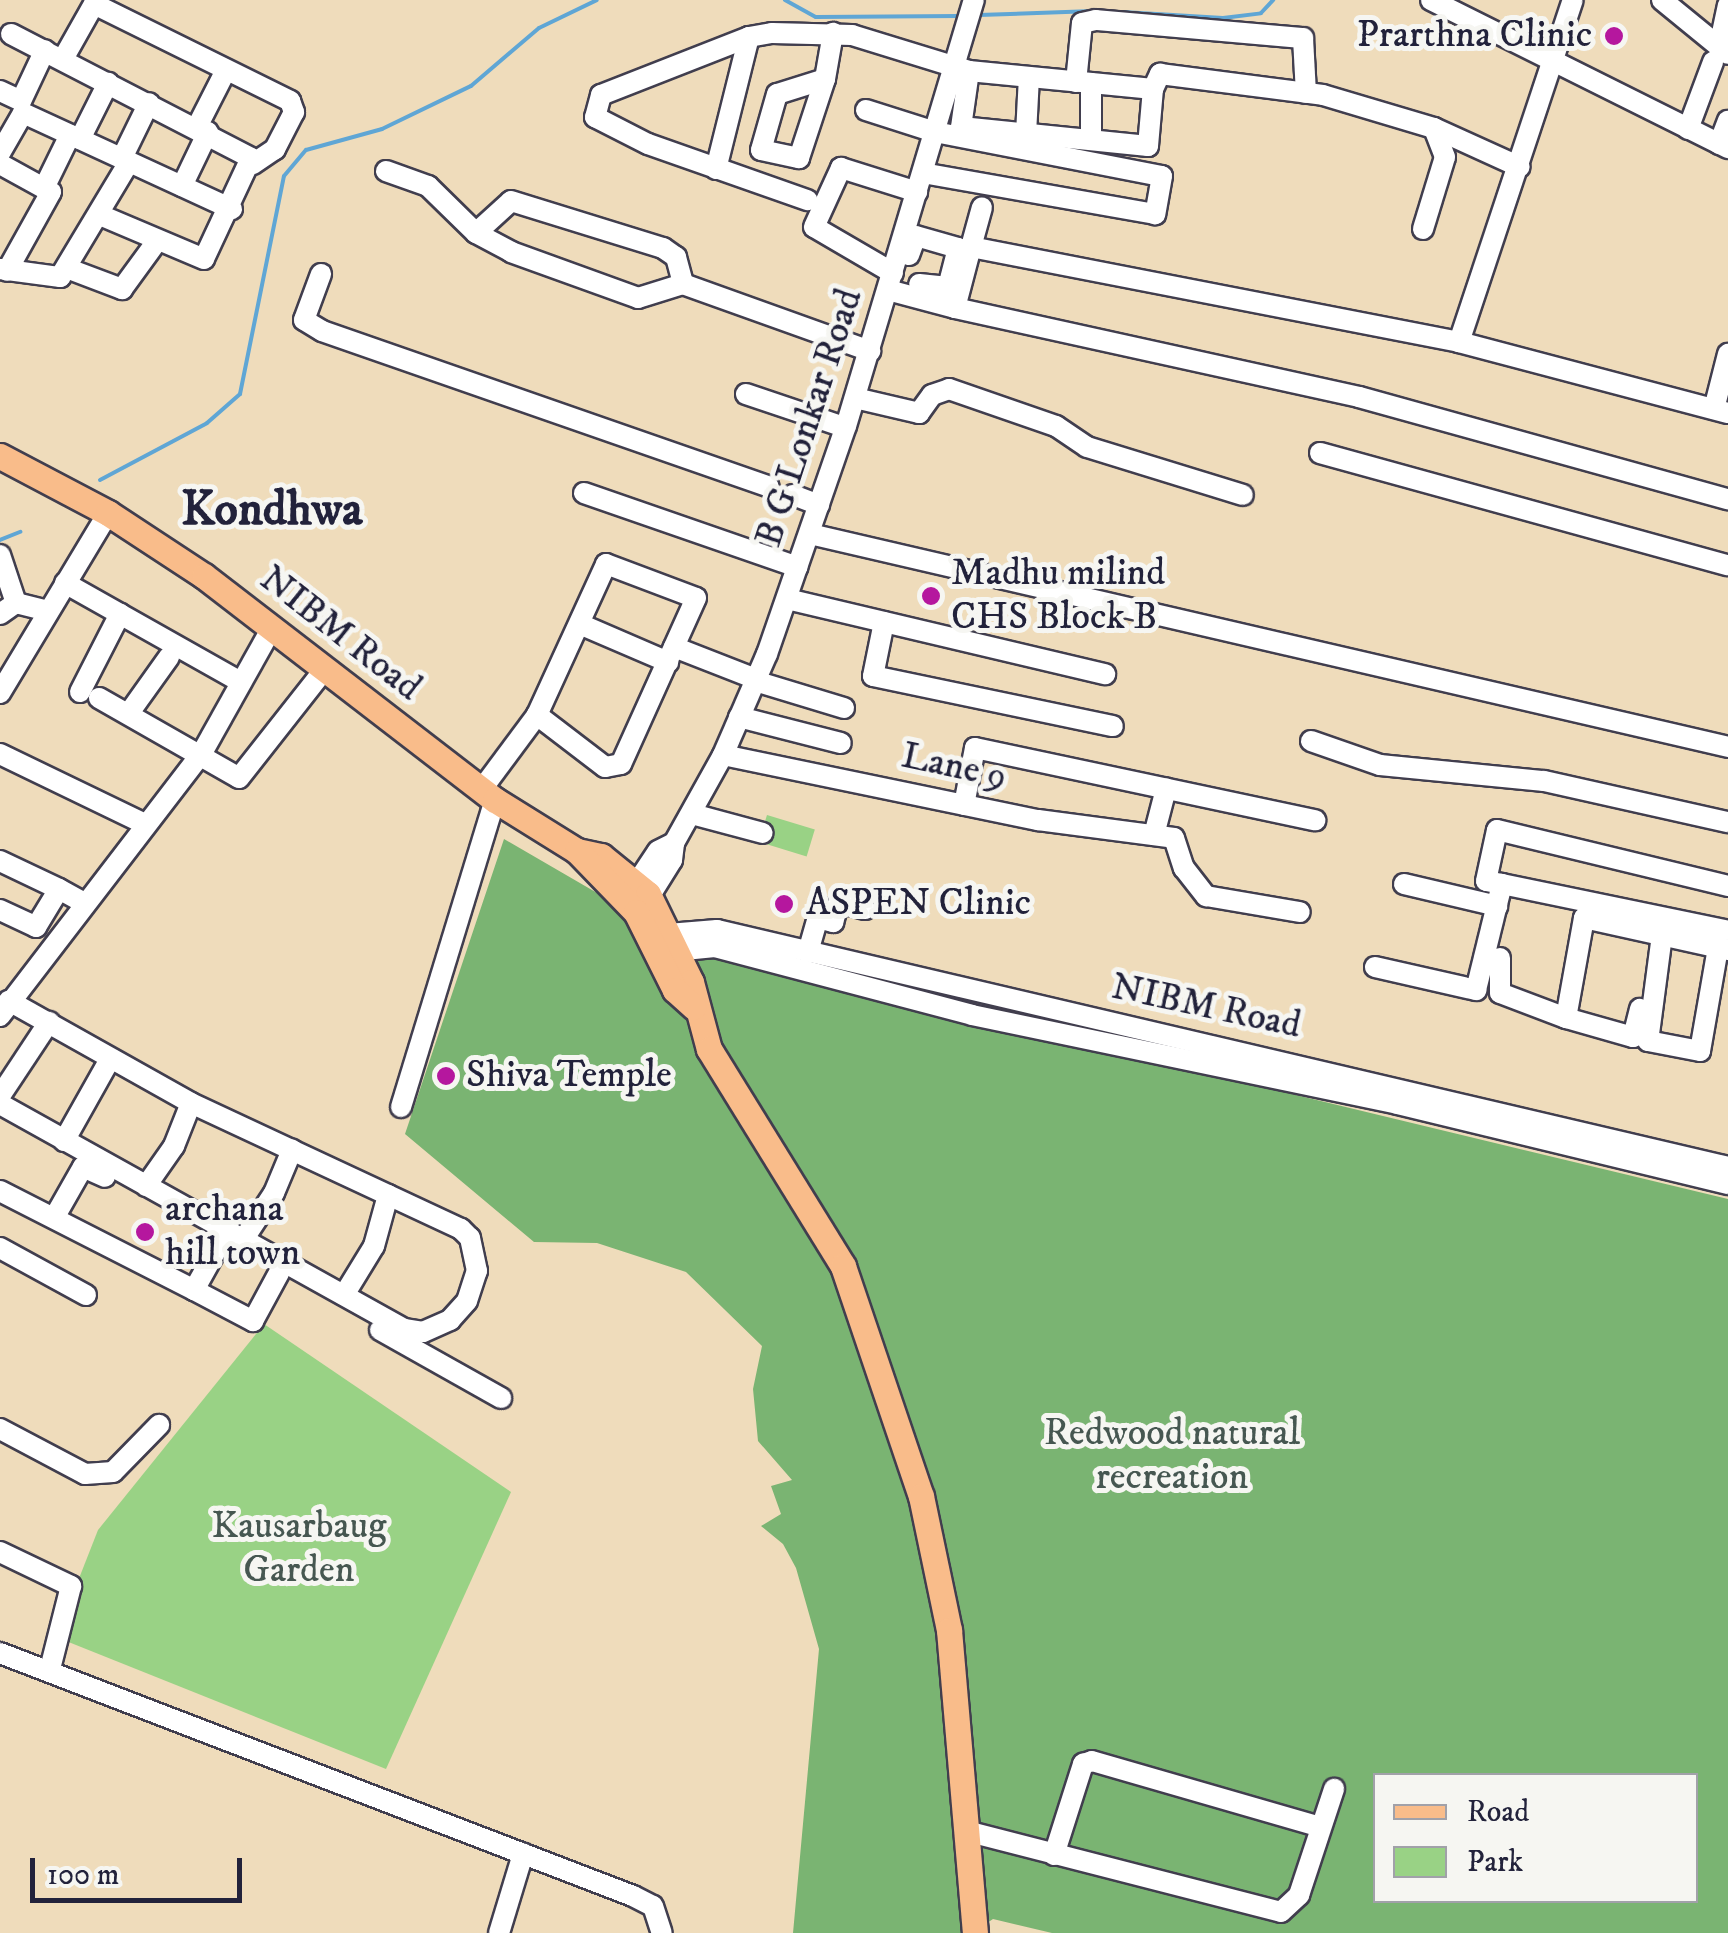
<!DOCTYPE html>
<html>
<head>
<meta charset="utf-8">
<style>
	body { margin:0 }
	#map { position:relative; width:1728px; height:1933px; overflow:hidden; background:#efdcbb; font-family:"IM FELL DW Pica",serif }
	div>[style] { position:absolute }
	[style*='--x'] { left:calc(var(--x)*1px); top:calc(var(--y)*1px); width:calc(var(--w)*1px); rotate:calc(var(--a)*1deg) }
	.green>* { inset:0; background:#99d285; transform-origin:0 0 }
	.forest>* { inset:0; background:#7ab472 }
	.stream>* { height:4px; margin:-2px; padding:0 2px; transform-origin:2px; border-radius:2px; background:#5fa6d5 }
	.roads { filter:drop-shadow(2px 0 #413e4e) drop-shadow(-2px 0 #413e4e) drop-shadow(0 2px #413e4e) drop-shadow(0 -2px #413e4e) }
	.minor>* { height:20px; margin:-10px; padding:0 10px; transform-origin:10px; border-radius:10px; background:#fff }
	.major>* { height:25px; margin:-12.5px; padding:0 12.5px; transform-origin:12.5px; border-radius:12.5px; background:#f9bc8a }
	.dots>* { width:28px; height:28px; translate:-50% -50%; box-sizing:border-box; border:5px solid #f6f6f2; border-radius:50% }
	span { translate:-50% -50%; white-space:nowrap; text-align:center; line-height:1.15; -webkit-text-stroke:10px #f6f6f2; paint-order:stroke }
	.poi-label { font-size:38px; color:#22223b }
	.right { translate:-100% -50%; text-align:right }
	.left { translate:0 -50%; text-align:left }
	.street-label { font-size:38px; color:#22223b }
	.park-label { font-size:38px; color:#465751 }
	.district-label { font-size:48px; color:#22223b; font-weight:700 }
	.legend { position:absolute; left:1373px; top:1773px; width:325px; height:130px; box-sizing:border-box; background:#f6f6f2; border:2px solid #a1a1a9; margin:0; padding:12px 18px; list-style:none; font-size:30px; color:#22223b }
	.legend li { display:flex; align-items:center; gap:20px; height:50px }
	.legend b { width:50px; border:2px solid #a1a1a9 }
	.scale { position:absolute; left:30px; top:1858px; width:212px; height:45px; box-sizing:border-box; border:5px solid #22223b; border-top:0; padding-left:12px; font-size:30px; line-height:35px; white-space:nowrap; color:#22223b; -webkit-text-stroke:8px #f6f6f2; paint-order:stroke }
</style>
</head>
<body>
<div id="map">
	<div class="green">
		<i style="left:767px;top:815px;width:50px;height:28px;rotate:17deg"></i>
		<i style="clip-path:polygon(264px 1324px,511px 1492px,386px 1769px,56px 1637px,98px 1530px)"></i>
	</div>
	<div class="forest">
		<i style="clip-path:polygon(evenodd,504px 839px,697px 951px,1728px 1199px,1728px 1933px,1052px 1933px,993px 1919px,972px 1933px,793px 1933px,819px 1649px,796px 1568px,783px 1544px,761px 1526px,781px 1514px,771px 1486px,792px 1480px,758px 1441px,753px 1389px,762px 1346px,686px 1272px,597px 1243px,534px 1242px,405px 1134px,504px 839px,1376px 1776px,1696px 1776px,1696px 1900px,1376px 1900px,1376px 1776px)"></i>
	</div>
	<div class="stream">
		<i style="--x:785;--y:0;--w:35;--a:29"></i>
		<i style="--x:816;--y:17;--w:143;--a:-0.4"></i>
		<i style="--x:1123;--y:12;--w:100;--a:3.4"></i>
		<i style="--x:1223;--y:18;--w:38;--a:-7"></i>
		<i style="--x:1261;--y:13;--w:18;--a:-47"></i>
		<i style="--x:979;--y:15;--w:115;--a:-2"></i>
		<i style="--x:100;--y:480;--w:121;--a:-28"></i>
		<i style="--x:207;--y:423;--w:44;--a:-41.3"></i>
		<i style="--x:240;--y:394;--w:222;--a:-78.6"></i>
		<i style="--x:284;--y:176;--w:34;--a:-50"></i>
		<i style="--x:306;--y:150;--w:79;--a:-15.4"></i>
		<i style="--x:382;--y:129;--w:99;--a:-25.8"></i>
		<i style="--x:471;--y:86;--w:89;--a:-40.5"></i>
		<i style="--x:539;--y:28;--w:64;--a:-25.8"></i>
		<i style="--x:0;--y:540;--w:22;--a:-22"></i>
	</div>
	<div class="roads">
		<div class="minor">
			<i style="--x:1431;--y:0;--w:332;--a:26.5"></i>
			<i style="--x:1662;--y:0;--w:85;--a:39.3"></i>
			<i style="--x:11;--y:34;--w:270;--a:27.3"></i>
			<i style="--x:251;--y:158;--w:111;--a:115"></i>
			<i style="--x:204;--y:259;--w:111;--a:-157.1"></i>
			<i style="--x:749;--y:37;--w:159;--a:158.6"></i>
			<i style="--x:601;--y:95;--w:23;--a:105"></i>
			<i style="--x:595;--y:117;--w:59;--a:27"></i>
			<i style="--x:648;--y:144;--w:169;--a:19.4"></i>
			<i style="--x:1719;--y:47;--w:43;--a:-77.9"></i>
			<i style="--x:63;--y:59;--w:63;--a:-60.6"></i>
			<i style="--x:94;--y:4;--w:219;--a:26.3"></i>
			<i style="--x:290;--y:101;--w:12;--a:70"></i>
			<i style="--x:294;--y:112;--w:42;--a:117.2"></i>
			<i style="--x:275;--y:149;--w:27;--a:146"></i>
			<i style="--x:969;--y:71;--w:57;--a:98.1"></i>
			<i style="--x:961;--y:127;--w:188;--a:5.8"></i>
			<i style="--x:1148;--y:146;--w:57;--a:-85"></i>
			<i style="--x:825;--y:79;--w:50;--a:162.6"></i>
			<i style="--x:777;--y:94;--w:58;--a:105.9"></i>
			<i style="--x:761;--y:150;--w:39;--a:12"></i>
			<i style="--x:799;--y:158;--w:83;--a:-71.8"></i>
			<i style="--x:825;--y:79;--w:47;--a:-80.1"></i>
			<i style="--x:1076;--y:82;--w:59;--a:-84.2"></i>
			<i style="--x:1082;--y:23;--w:14;--a:-12"></i>
			<i style="--x:1096;--y:20;--w:208;--a:5"></i>
			<i style="--x:1303;--y:38;--w:55;--a:86.9"></i>
			<i style="--x:0;--y:91;--w:23;--a:25"></i>
			<i style="--x:21;--y:101;--w:56;--a:-64.8"></i>
			<i style="--x:866;--y:110;--w:72;--a:17.7"></i>
			<i style="--x:935;--y:132;--w:231;--a:11"></i>
			<i style="--x:1162;--y:176;--w:39;--a:100"></i>
			<i style="--x:1155;--y:214;--w:236;--a:-170"></i>
			<i style="--x:197;--y:127;--w:64;--a:-63"></i>
			<i style="--x:1688;--y:129;--w:72;--a:-69.5"></i>
			<i style="--x:1026;--y:134;--w:57;--a:-87"></i>
			<i style="--x:80;--y:139;--w:63;--a:-63.4"></i>
			<i style="--x:1091;--y:140;--w:57;--a:-90"></i>
			<i style="--x:1719;--y:144;--w:25;--a:-69"></i>
			<i style="--x:0;--y:153;--w:46;--a:-60.1"></i>
			<i style="--x:23;--y:113;--w:230;--a:24.7"></i>
			<i style="--x:122;--y:158;--w:61;--a:-63.9"></i>
			<i style="--x:0;--y:164;--w:58;--a:28.8"></i>
			<i style="--x:51;--y:192;--w:90;--a:119.1"></i>
			<i style="--x:716;--y:169;--w:136;--a:-76"></i>
			<i style="--x:749;--y:37;--w:23;--a:-10"></i>
			<i style="--x:772;--y:33;--w:80;--a:1.4"></i>
			<i style="--x:852;--y:35;--w:122;--a:17.1"></i>
			<i style="--x:969;--y:71;--w:185;--a:5.6"></i>
			<i style="--x:1153;--y:89;--w:17;--a:-65"></i>
			<i style="--x:1160;--y:74;--w:164;--a:7.3"></i>
			<i style="--x:1323;--y:95;--w:116;--a:16.6"></i>
			<i style="--x:1434;--y:128;--w:94;--a:24.4"></i>
			<i style="--x:386;--y:171;--w:45;--a:19.7"></i>
			<i style="--x:428;--y:186;--w:67;--a:44.4"></i>
			<i style="--x:476;--y:233;--w:40;--a:28"></i>
			<i style="--x:511;--y:252;--w:135;--a:19.9"></i>
			<i style="--x:638;--y:298;--w:47;--a:-17.3"></i>
			<i style="--x:683;--y:284;--w:199;--a:19.7"></i>
			<i style="--x:182;--y:186;--w:60;--a:-64.3"></i>
			<i style="--x:44;--y:188;--w:59;--a:-63.9"></i>
			<i style="--x:1423;--y:229;--w:75;--a:-73"></i>
			<i style="--x:1445;--y:157;--w:31;--a:-111"></i>
			<i style="--x:476;--y:233;--w:47;--a:-42.4"></i>
			<i style="--x:511;--y:201;--w:159;--a:17.2"></i>
			<i style="--x:663;--y:248;--w:16;--a:35"></i>
			<i style="--x:676;--y:257;--w:28;--a:75"></i>
			<i style="--x:971;--y:247;--w:41;--a:-74.6"></i>
			<i style="--x:909;--y:255;--w:20;--a:-70"></i>
			<i style="--x:916;--y:236;--w:44;--a:15.9"></i>
			<i style="--x:958;--y:248;--w:40;--a:104.4"></i>
			<i style="--x:948;--y:287;--w:29;--a:-174"></i>
			<i style="--x:0;--y:269;--w:61;--a:7.6"></i>
			<i style="--x:60;--y:277;--w:134;--a:-59"></i>
			<i style="--x:69;--y:269;--w:57;--a:20.7"></i>
			<i style="--x:122;--y:289;--w:59;--a:-53.9"></i>
			<i style="--x:893;--y:273;--w:91;--a:-149.8"></i>
			<i style="--x:814;--y:227;--w:65;--a:-65.4"></i>
			<i style="--x:841;--y:168;--w:80;--a:17.5"></i>
			<i style="--x:321;--y:274;--w:49;--a:110.3"></i>
			<i style="--x:304;--y:320;--w:21;--a:31"></i>
			<i style="--x:322;--y:331;--w:473;--a:19.2"></i>
			<i style="--x:888;--y:290;--w:69;--a:15"></i>
			<i style="--x:955;--y:308;--w:63;--a:-75.3"></i>
			<i style="--x:971;--y:247;--w:497;--a:11"></i>
			<i style="--x:1459;--y:342;--w:278;--a:14.8"></i>
			<i style="--x:955;--y:308;--w:414;--a:12.4"></i>
			<i style="--x:1359;--y:397;--w:383;--a:15.5"></i>
			<i style="--x:1459;--y:342;--w:360;--a:-71.6"></i>
			<i style="--x:746;--y:394;--w:103;--a:18.6"></i>
			<i style="--x:855;--y:398;--w:66;--a:13.2"></i>
			<i style="--x:919;--y:413;--w:22;--a:-54"></i>
			<i style="--x:932;--y:395;--w:18;--a:-19"></i>
			<i style="--x:949;--y:389;--w:113;--a:19.1"></i>
			<i style="--x:1056;--y:426;--w:37;--a:34"></i>
			<i style="--x:1087;--y:447;--w:163;--a:17.1"></i>
			<i style="--x:1714;--y:409;--w:57;--a:-75.7"></i>
			<i style="--x:1320;--y:453;--w:423;--a:15.4"></i>
			<i style="--x:584;--y:493;--w:226;--a:19.1"></i>
			<i style="--x:793;--y:495;--w:28;--a:21"></i>
			<i style="--x:810;--y:534;--w:942;--a:13.06"></i>
			<i style="--x:0;--y:555;--w:51;--a:71.6"></i>
			<i style="--x:65;--y:583;--w:202;--a:29.4"></i>
			<i style="--x:787;--y:599;--w:327;--a:13.3"></i>
			<i style="--x:0;--y:614;--w:19;--a:-35"></i>
			<i style="--x:16;--y:603;--w:33;--a:14"></i>
			<i style="--x:884;--y:622;--w:55;--a:101.5"></i>
			<i style="--x:873;--y:676;--w:245;--a:11.8"></i>
			<i style="--x:582;--y:625;--w:94;--a:23.3"></i>
			<i style="--x:674;--y:647;--w:88;--a:21.3"></i>
			<i style="--x:755;--y:681;--w:93;--a:16.9"></i>
			<i style="--x:80;--y:692;--w:88;--a:-62.9"></i>
			<i style="--x:0;--y:693;--w:210;--a:-59"></i>
			<i style="--x:99;--y:698;--w:161;--a:29.7"></i>
			<i style="--x:239;--y:778;--w:137;--a:-51.8"></i>
			<i style="--x:129;--y:713;--w:69;--a:-54.5"></i>
			<i style="--x:739;--y:717;--w:105;--a:14.3"></i>
			<i style="--x:1311;--y:741;--w:73;--a:19.2"></i>
			<i style="--x:1380;--y:765;--w:165;--a:5.6"></i>
			<i style="--x:1544;--y:781;--w:189;--a:12.6"></i>
			<i style="--x:0;--y:754;--w:161;--a:25.8"></i>
			<i style="--x:723;--y:755;--w:322;--a:11.7"></i>
			<i style="--x:1038;--y:820;--w:137;--a:7.5"></i>
			<i style="--x:1174;--y:838;--w:32;--a:72"></i>
			<i style="--x:1184;--y:868;--w:36;--a:52"></i>
			<i style="--x:1206;--y:896;--w:95;--a:9.7"></i>
			<i style="--x:482;--y:789;--w:92;--a:-53.4"></i>
			<i style="--x:537;--y:715;--w:166;--a:-65.4"></i>
			<i style="--x:606;--y:564;--w:96;--a:20.7"></i>
			<i style="--x:696;--y:598;--w:182;--a:114.3"></i>
			<i style="--x:621;--y:764;--w:16;--a:169"></i>
			<i style="--x:605;--y:767;--w:86;--a:-142.6"></i>
			<i style="--x:964;--y:805;--w:58;--a:-79.1"></i>
			<i style="--x:975;--y:748;--w:348;--a:12"></i>
			<i style="--x:692;--y:814;--w:73;--a:15"></i>
			<i style="--x:1154;--y:835;--w:48;--a:-75.4"></i>
			<i style="--x:0;--y:861;--w:65;--a:25.4"></i>
			<i style="--x:1404;--y:884;--w:96;--a:13.3"></i>
			<i style="--x:1502;--y:884;--w:16;--a:-169"></i>
			<i style="--x:1486;--y:881;--w:52;--a:-77.8"></i>
			<i style="--x:1497;--y:830;--w:238;--a:13.6"></i>
			<i style="--x:630;--y:893;--w:50;--a:-56.3"></i>
			<i style="--x:658;--y:851;--w:18;--a:-27"></i>
			<i style="--x:644;--y:905;--w:53;--a:-58.1"></i>
			<i style="--x:672;--y:860;--w:17;--a:-83"></i>
			<i style="--x:674;--y:843;--w:101;--a:-60.9"></i>
			<i style="--x:723;--y:755;--w:110;--a:-66.5"></i>
			<i style="--x:767;--y:654;--w:241;--a:-70.9"></i>
			<i style="--x:846;--y:426;--w:445;--a:-73.3"></i>
			<i style="--x:0;--y:910;--w:40;--a:25"></i>
			<i style="--x:36;--y:927;--w:44;--a:-58.8"></i>
			<i style="--x:59;--y:889;--w:29;--a:29"></i>
			<i style="--x:656;--y:935;--w:61;--a:-4.7"></i>
			<i style="--x:717;--y:930;--w:1038;--a:13.19"></i>
			<i style="--x:1662;--y:935;--w:107;--a:97.5"></i>
			<i style="--x:1648;--y:1041;--w:53;--a:10.9"></i>
			<i style="--x:1700;--y:1051;--w:105;--a:-80.1"></i>
			<i style="--x:664;--y:952;--w:51;--a:-5.6"></i>
			<i style="--x:715;--y:947;--w:266;--a:14.8"></i>
			<i style="--x:972;--y:1015;--w:434;--a:11.8"></i>
			<i style="--x:1397;--y:1104;--w:341;--a:13.6"></i>
			<i style="--x:808;--y:952;--w:35;--a:-74"></i>
			<i style="--x:818;--y:918;--w:16;--a:15"></i>
			<i style="--x:833;--y:922;--w:21;--a:-73"></i>
			<i style="--x:839;--y:902;--w:27;--a:15"></i>
			<i style="--x:1500;--y:958;--w:35;--a:90"></i>
			<i style="--x:1500;--y:993;--w:71;--a:20.7"></i>
			<i style="--x:1566;--y:1018;--w:102;--a:-79.8"></i>
			<i style="--x:1584;--y:918;--w:148;--a:12.5"></i>
			<i style="--x:1375;--y:967;--w:104;--a:12.8"></i>
			<i style="--x:1476;--y:990;--w:109;--a:-76.2"></i>
			<i style="--x:1502;--y:884;--w:231;--a:11.7"></i>
			<i style="--x:0;--y:1016;--w:332;--a:-52.5"></i>
			<i style="--x:202;--y:753;--w:143;--a:-60.8"></i>
			<i style="--x:1566;--y:1018;--w:70;--a:15.8"></i>
			<i style="--x:1633;--y:1037;--w:29;--a:-76"></i>
			<i style="--x:0;--y:1096;--w:89;--a:-56.5"></i>
			<i style="--x:0;--y:1104;--w:462;--a:29.1"></i>
			<i style="--x:404;--y:1329;--w:19;--a:9"></i>
			<i style="--x:423;--y:1332;--w:30;--a:-24"></i>
			<i style="--x:450;--y:1320;--w:25;--a:-48"></i>
			<i style="--x:467;--y:1301;--w:32;--a:-72"></i>
			<i style="--x:477;--y:1271;--w:34;--a:-102"></i>
			<i style="--x:470;--y:1238;--w:13;--a:-135"></i>
			<i style="--x:461;--y:1229;--w:298;--a:-155"></i>
			<i style="--x:191;--y:1103;--w:209;--a:-150.7"></i>
			<i style="--x:401;--y:1107;--w:321;--a:-73"></i>
			<i style="--x:64;--y:1141;--w:94;--a:-60.7"></i>
			<i style="--x:146;--y:1186;--w:49;--a:-55"></i>
			<i style="--x:174;--y:1146;--w:46;--a:-68.4"></i>
			<i style="--x:0;--y:1191;--w:218;--a:27"></i>
			<i style="--x:194;--y:1290;--w:57;--a:-60.8"></i>
			<i style="--x:222;--y:1240;--w:23;--a:29"></i>
			<i style="--x:54;--y:1218;--w:59;--a:-60.4"></i>
			<i style="--x:83;--y:1167;--w:24;--a:24"></i>
			<i style="--x:243;--y:1240;--w:56;--a:-56.6"></i>
			<i style="--x:274;--y:1193;--w:47;--a:-67.3"></i>
			<i style="--x:0;--y:1248;--w:98;--a:28.7"></i>
			<i style="--x:194;--y:1290;--w:67;--a:27.7"></i>
			<i style="--x:253;--y:1321;--w:55;--a:-61.6"></i>
			<i style="--x:344;--y:1295;--w:57;--a:-58.5"></i>
			<i style="--x:374;--y:1246;--w:53;--a:-74.6"></i>
			<i style="--x:380;--y:1330;--w:139;--a:29.3"></i>
			<i style="--x:0;--y:1429;--w:96;--a:27.9"></i>
			<i style="--x:85;--y:1474;--w:28;--a:-4"></i>
			<i style="--x:113;--y:1472;--w:66;--a:-45.6"></i>
			<i style="--x:0;--y:1552;--w:79;--a:25.6"></i>
			<i style="--x:71;--y:1586;--w:86;--a:104.2"></i>
			<i style="--x:0;--y:1653;--w:678;--a:21"></i>
			<i style="--x:633;--y:1896;--w:22;--a:27"></i>
			<i style="--x:653;--y:1906;--w:28;--a:72"></i>
			<i style="--x:966;--y:1831;--w:325;--a:14.4"></i>
			<i style="--x:1281;--y:1912;--w:25;--a:-43"></i>
			<i style="--x:1299;--y:1895;--w:112;--a:-71.7"></i>
			<i style="--x:1054;--y:1855;--w:96;--a:-72.3"></i>
			<i style="--x:1083;--y:1764;--w:9;--a:-18"></i>
			<i style="--x:1092;--y:1761;--w:238;--a:16.1"></i>
			<i style="--x:499;--y:1933;--w:83;--a:-73.1"></i>
		</div>
		<div class="major">
			<i style="--x:0;--y:456;--w:122;--a:27.8"></i>
			<i style="--x:108;--y:513;--w:115;--a:33.3"></i>
			<i style="--x:204;--y:576;--w:367;--a:37.6"></i>
			<i style="--x:495;--y:800;--w:97;--a:31.9"></i>
			<i style="--x:577;--y:851;--w:25;--a:12"></i>
			<i style="--x:601;--y:856;--w:60;--a:39"></i>
			<i style="--x:648;--y:894;--w:98;--a:64"></i>
			<i style="--x:691;--y:982;--w:69;--a:75"></i>
			<i style="--x:709;--y:1049;--w:255;--a:58.3"></i>
			<i style="--x:843;--y:1266;--w:243;--a:71.3"></i>
			<i style="--x:921;--y:1496;--w:137;--a:78.2"></i>
			<i style="--x:949;--y:1630;--w:304;--a:85.1"></i>
			<i style="--x:577;--y:851;--w:85;--a:46"></i>
			<i style="--x:636;--y:912;--w:87;--a:63.4"></i>
			<i style="--x:675;--y:990;--w:25;--a:42"></i>
		</div>
	</div>
	<div class="dots">
		<i style="left:1614px;top:36px;background:#b5179e"></i>
		<i style="left:931px;top:596px;background:#b5179e"></i>
		<i style="left:784px;top:904px;background:#b5179e"></i>
		<i style="left:446px;top:1076px;background:#b5179e"></i>
		<i style="left:145px;top:1232px;background:#b5179e"></i>
	</div>
	<div class="poi-label">
		<span class="right" style="left:1592px;top:36px">Prarthna Clinic</span>
		<span class="left" style="left:951px;top:596px">Madhu milind<br>CHS Block B</span>
		<span class="left" style="left:806px;top:904px">ASPEN Clinic</span>
		<span class="left" style="left:466px;top:1076px">Shiva Temple</span>
		<span class="left" style="left:165px;top:1232px">archana<br>hill town</span>
	</div>
	<div class="street-label">
		<span style="left:810px;top:418px;rotate:-72deg">B G Lonkar Road</span>
		<span style="left:340px;top:634px;rotate:38deg">NIBM Road</span>
		<span style="left:954px;top:767px;rotate:12deg">Lane 9</span>
		<span style="left:1206px;top:1007px;rotate:12deg">NIBM Road</span>
	</div>
	<div class="park-label">
		<span style="left:1172px;top:1456px">Redwood natural<br>recreation</span>
		<span style="left:299px;top:1549px">Kausarbaug<br>Garden</span>
	</div>
	<div class="district-label">
		<span style="left:272px;top:511px">Kondhwa</span>
	</div>
	<ul class="legend">
	<li><b style="height:12px;background:#f9bc8a"></b>Road</li>
	<li><b style="height:28px;background:#99d285"></b>Park</li>
	</ul>
	<div class="scale">100 m</div>
</div>
</body>
</html>
